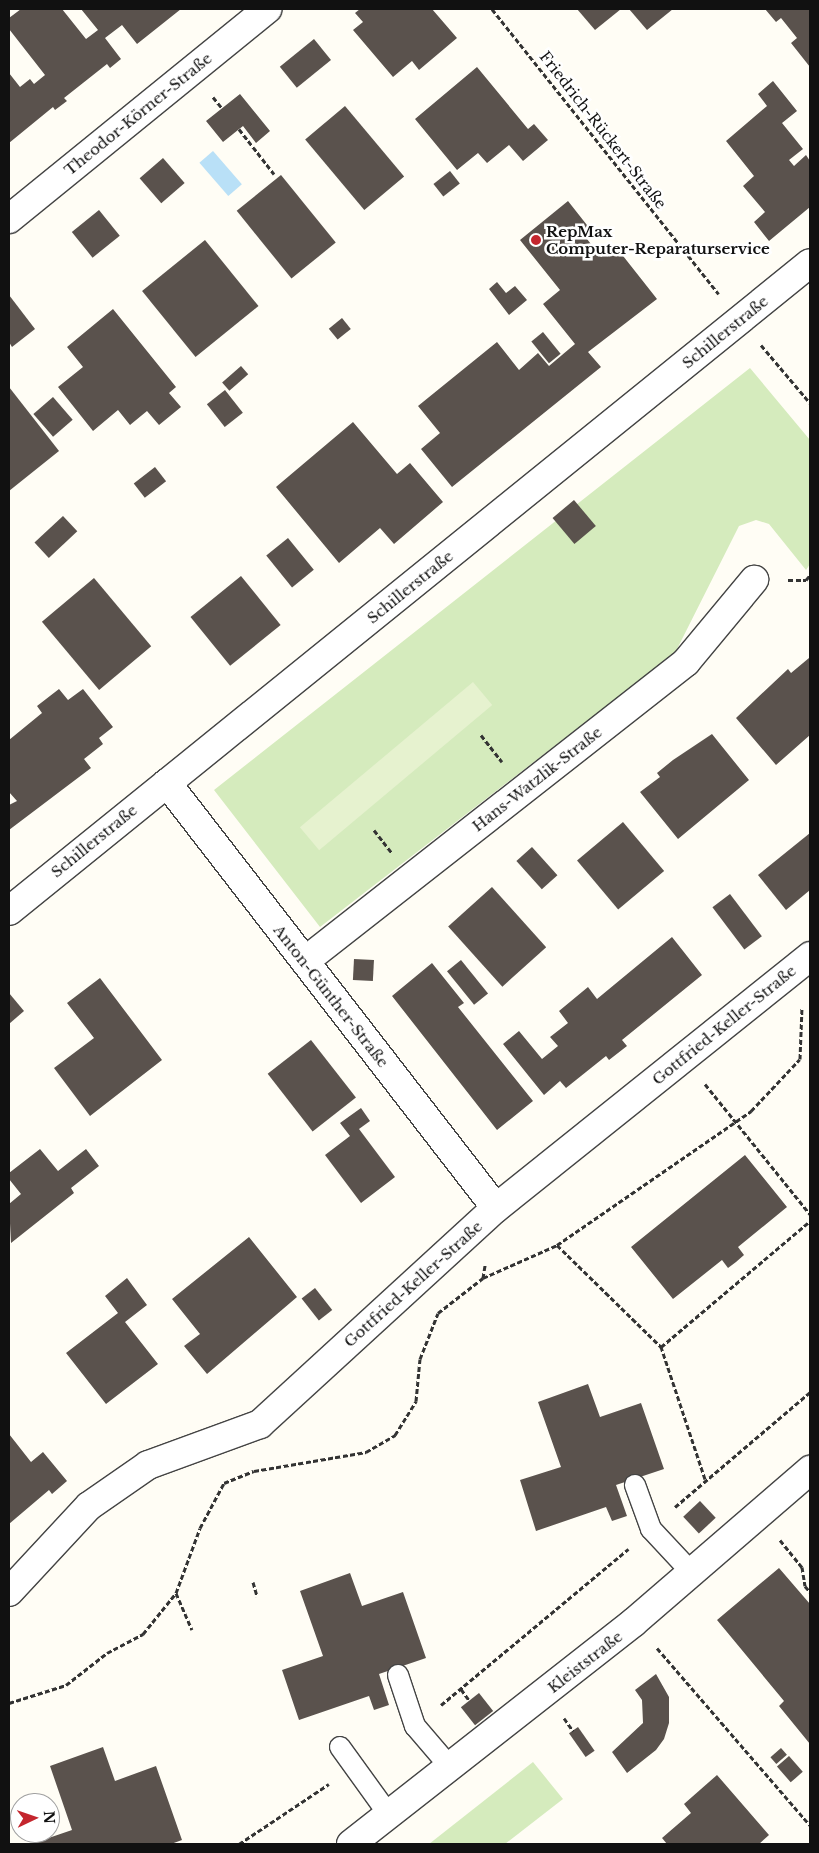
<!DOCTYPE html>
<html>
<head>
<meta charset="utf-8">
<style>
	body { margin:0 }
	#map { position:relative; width:819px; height:1853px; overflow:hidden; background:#fffdf5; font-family:"Libre Baskerville",serif }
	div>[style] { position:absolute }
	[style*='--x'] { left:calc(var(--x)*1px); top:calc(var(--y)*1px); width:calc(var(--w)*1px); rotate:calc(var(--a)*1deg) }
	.green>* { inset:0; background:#d5ebbd }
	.pitch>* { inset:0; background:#e6f2cf; transform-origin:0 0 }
	.water>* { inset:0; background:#b9e0f7; transform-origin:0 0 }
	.building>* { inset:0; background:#5a524d; transform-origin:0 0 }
	.path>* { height:3px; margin-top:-1.5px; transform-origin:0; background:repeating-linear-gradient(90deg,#333 0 5px,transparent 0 7.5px) }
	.roads { filter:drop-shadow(1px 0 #444) drop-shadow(-1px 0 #444) drop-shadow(0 1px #444) drop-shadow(0 -1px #444) }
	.service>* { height:20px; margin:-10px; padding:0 10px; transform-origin:10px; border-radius:10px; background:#fff }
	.minor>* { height:28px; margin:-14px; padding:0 14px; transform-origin:14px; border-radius:14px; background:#fff }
	.dots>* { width:14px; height:14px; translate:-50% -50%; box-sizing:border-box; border:2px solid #fff; border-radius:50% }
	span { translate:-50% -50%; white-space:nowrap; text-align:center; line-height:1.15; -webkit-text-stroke:5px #fff; paint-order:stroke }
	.street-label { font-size:15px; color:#111 }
	.poi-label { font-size:15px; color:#111; font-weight:700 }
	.left { translate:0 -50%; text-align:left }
	.frame { position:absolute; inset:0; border:10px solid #111; pointer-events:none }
	.north { position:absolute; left:10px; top:1793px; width:50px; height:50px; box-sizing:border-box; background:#fff; border:1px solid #a0a0a0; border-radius:50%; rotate:87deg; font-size:14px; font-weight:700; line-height:20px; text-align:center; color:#111 }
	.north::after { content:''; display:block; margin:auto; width:18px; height:22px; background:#c4262e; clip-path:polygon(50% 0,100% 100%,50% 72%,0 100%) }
</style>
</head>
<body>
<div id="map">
	<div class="green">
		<i style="clip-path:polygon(750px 368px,810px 440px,810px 564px,806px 570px,769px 524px,756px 520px,739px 526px,675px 653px,320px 927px,214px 790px)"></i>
		<i style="clip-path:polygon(533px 1762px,563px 1799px,505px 1844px,429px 1844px)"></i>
	</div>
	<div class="pitch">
		<i style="left:473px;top:682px;width:30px;height:226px;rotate:50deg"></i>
	</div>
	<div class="water">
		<i style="left:213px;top:151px;width:44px;height:18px;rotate:49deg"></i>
	</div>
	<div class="building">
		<i style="clip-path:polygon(21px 9px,62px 9px,86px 39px,98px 30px,81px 9px,181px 9px,137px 44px,122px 25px,105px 38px,121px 59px,110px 68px,107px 64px,64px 98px,67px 101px,55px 110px,53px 107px,9px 143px,9px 73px,20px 87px,30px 79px,34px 84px,45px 75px,9px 29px,9px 18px)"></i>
		<i style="clip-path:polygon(360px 9px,432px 9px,457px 38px,419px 70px,412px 61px,393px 77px,353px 30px,363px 22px,355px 13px)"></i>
		<i style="clip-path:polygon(577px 9px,621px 9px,595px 30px)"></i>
		<i style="clip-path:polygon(629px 9px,673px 9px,647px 30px)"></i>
		<i style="clip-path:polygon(765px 9px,810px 9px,810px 67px,791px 43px,797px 38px,781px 18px,776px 22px)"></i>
		<i style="left:314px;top:39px;width:27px;height:44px;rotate:51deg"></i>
		<i style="clip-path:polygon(477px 67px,528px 129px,534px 124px,548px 140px,523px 161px,509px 145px,487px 163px,478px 153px,457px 170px,415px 119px)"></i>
		<i style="clip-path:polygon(773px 81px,797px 111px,782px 123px,803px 149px,789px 160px,794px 166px,806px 155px,810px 161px,810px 207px,769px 241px,754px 222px,765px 212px,743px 186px,754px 176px,726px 141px,767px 106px,758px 94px)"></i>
		<i style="clip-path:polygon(240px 94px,270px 131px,256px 143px,243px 126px,223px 142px,206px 121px)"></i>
		<i style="left:345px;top:106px;width:92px;height:52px;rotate:50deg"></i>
		<i style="left:163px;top:158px;width:33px;height:31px;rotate:49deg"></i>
		<i style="left:450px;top:171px;width:16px;height:21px;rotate:52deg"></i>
		<i style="left:281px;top:175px;width:87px;height:57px;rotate:51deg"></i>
		<i style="clip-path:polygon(568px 201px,594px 234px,587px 239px,601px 257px,616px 247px,657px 299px,588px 352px,601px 367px,452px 487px,421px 449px,440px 433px,418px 406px,497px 342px,519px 370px,538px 353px,549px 366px,575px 344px,543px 304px,560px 290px,520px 240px)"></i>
		<i style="left:99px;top:210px;width:33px;height:35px;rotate:51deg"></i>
		<i style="left:205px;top:240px;width:85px;height:81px;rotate:51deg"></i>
		<i style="clip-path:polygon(497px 282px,506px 293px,515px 286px,527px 300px,509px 315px,489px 289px)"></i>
		<i style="clip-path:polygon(9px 295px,35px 329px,12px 347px,9px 342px)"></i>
		<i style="clip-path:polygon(113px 309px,176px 387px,169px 393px,181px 407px,159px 425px,147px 411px,130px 425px,118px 410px,93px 431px,58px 387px,83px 367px,67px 347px)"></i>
		<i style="left:342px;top:318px;width:14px;height:17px;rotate:51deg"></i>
		<i style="left:543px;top:332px;width:28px;height:15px;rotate:51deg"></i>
		<i style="left:241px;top:366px;width:11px;height:25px;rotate:49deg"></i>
		<i style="clip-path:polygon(9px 387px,59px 451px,9px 491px)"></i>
		<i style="left:225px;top:390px;width:29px;height:23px;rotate:52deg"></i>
		<i style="left:53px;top:397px;width:30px;height:26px;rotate:49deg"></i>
		<i style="clip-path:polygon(353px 422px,397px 474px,410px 463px,443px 502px,394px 544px,380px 528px,339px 563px,276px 487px)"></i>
		<i style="left:155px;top:467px;width:18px;height:27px;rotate:52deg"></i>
		<i style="left:574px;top:500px;width:34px;height:28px;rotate:50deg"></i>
		<i style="left:63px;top:516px;width:21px;height:39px;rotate:47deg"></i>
		<i style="left:288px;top:538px;width:41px;height:28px;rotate:51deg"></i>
		<i style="left:241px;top:576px;width:63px;height:65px;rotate:51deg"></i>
		<i style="left:94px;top:578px;width:89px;height:68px;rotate:50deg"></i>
		<i style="clip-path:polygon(809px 658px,810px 735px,776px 765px,736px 718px,788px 669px,791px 673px)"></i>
		<i style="clip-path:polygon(59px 689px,68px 700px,83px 689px,113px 727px,99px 738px,103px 744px,84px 759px,91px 768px,9px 830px,9px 805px,17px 801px,9px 792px,9px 740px,42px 713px,37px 706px)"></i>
		<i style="clip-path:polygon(712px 734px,749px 780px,678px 839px,640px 792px,660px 777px,657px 773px,673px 760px)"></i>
		<i style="left:623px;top:822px;width:64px;height:60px;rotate:50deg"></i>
		<i style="clip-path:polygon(810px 833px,810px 890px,786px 910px,758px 875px)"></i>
		<i style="left:532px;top:847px;width:38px;height:21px;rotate:48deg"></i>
		<i style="left:492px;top:887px;width:81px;height:59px;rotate:48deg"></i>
		<i style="left:730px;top:894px;width:53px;height:22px;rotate:53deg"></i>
		<i style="clip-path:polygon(672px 937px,702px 975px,622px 1040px,627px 1046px,609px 1060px,606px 1056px,566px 1088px,560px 1081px,544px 1095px,503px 1044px,519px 1031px,542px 1059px,558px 1046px,550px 1037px,568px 1023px,559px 1011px,588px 987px,597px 999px)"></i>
		<i style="left:354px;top:959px;width:20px;height:21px;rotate:3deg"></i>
		<i style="left:461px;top:960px;width:43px;height:18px;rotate:51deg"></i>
		<i style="clip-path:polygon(432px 963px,464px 1003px,458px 1007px,533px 1101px,497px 1130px,392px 996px)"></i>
		<i style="clip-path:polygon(100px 978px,162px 1060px,90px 1116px,54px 1068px,94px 1038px,67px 1003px)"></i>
		<i style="clip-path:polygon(9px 993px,24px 1011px,9px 1024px)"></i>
		<i style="left:311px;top:1040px;width:73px;height:55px;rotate:52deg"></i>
		<i style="clip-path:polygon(361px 1108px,370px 1121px,359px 1129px,395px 1177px,361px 1203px,325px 1155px,350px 1136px,340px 1123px)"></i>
		<i style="clip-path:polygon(40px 1149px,58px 1171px,86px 1149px,99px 1166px,71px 1188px,74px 1193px,11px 1243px,9px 1204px,21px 1194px,9px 1179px,9px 1173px)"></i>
		<i style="clip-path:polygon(745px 1155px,787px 1207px,738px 1247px,744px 1255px,736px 1262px,728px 1268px,722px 1260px,673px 1299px,631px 1247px)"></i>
		<i style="clip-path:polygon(249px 1237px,297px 1297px,207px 1374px,184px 1346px,200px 1334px,172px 1299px)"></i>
		<i style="clip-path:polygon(127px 1278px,147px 1305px,125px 1322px,158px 1364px,106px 1404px,66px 1353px,118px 1313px,105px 1296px)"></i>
		<i style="left:315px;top:1288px;width:28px;height:17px;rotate:52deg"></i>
		<i style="clip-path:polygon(588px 1384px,600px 1417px,641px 1403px,664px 1469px,616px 1485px,627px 1516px,612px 1521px,606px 1507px,536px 1531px,520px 1480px,561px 1467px,538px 1402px)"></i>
		<i style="clip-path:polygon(9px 1434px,31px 1462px,43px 1452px,67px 1481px,52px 1494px,49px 1490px,9px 1524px)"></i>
		<i style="left:700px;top:1501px;width:23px;height:23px;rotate:47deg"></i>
		<i style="clip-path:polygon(779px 1568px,810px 1604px,810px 1744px,779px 1706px,784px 1701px,717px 1620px)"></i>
		<i style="clip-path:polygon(350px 1573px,362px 1606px,403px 1592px,426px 1658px,379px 1674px,389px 1705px,374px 1710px,369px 1696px,299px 1720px,282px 1670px,323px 1656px,300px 1591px)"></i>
		<i style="clip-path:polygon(656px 1674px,669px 1697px,669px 1723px,664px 1739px,656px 1750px,627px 1773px,612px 1752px,643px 1723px,642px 1700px,635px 1690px)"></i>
		<i style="left:479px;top:1693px;width:23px;height:23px;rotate:52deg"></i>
		<i style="left:578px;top:1727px;width:29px;height:11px;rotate:55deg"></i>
		<i style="clip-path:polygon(103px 1747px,115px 1781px,156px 1766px,182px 1840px,171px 1844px,31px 1844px,72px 1830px,50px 1766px)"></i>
		<i style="left:781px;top:1748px;width:9px;height:14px;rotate:49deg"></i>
		<i style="left:789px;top:1756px;width:21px;height:16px;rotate:49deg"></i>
		<i style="clip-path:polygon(717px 1775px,769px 1835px,759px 1844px,667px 1844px,662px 1838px,691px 1813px,684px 1804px)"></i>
	</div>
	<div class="path">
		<i style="--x:492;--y:9;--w:364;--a:51.5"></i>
		<i style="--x:213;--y:97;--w:14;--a:51"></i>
		<i style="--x:239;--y:129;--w:57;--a:52.1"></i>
		<i style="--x:761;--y:345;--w:76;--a:49.8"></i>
		<i style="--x:788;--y:580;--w:18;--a:0"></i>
		<i style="--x:806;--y:580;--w:6;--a:-51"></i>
		<i style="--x:481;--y:735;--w:34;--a:52"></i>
		<i style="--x:374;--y:830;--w:28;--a:52"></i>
		<i style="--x:705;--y:1084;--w:167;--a:51.1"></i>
		<i style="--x:557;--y:1245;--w:146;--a:44.4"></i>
		<i style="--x:483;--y:1278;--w:81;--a:-24"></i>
		<i style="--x:557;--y:1245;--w:236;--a:-34.6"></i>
		<i style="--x:751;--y:1111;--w:71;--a:-46.7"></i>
		<i style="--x:800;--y:1059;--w:52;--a:-87.8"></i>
		<i style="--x:705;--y:1479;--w:139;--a:-108.4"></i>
		<i style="--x:661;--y:1347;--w:195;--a:-40.2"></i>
		<i style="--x:675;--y:1507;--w:177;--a:-40.4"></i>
		<i style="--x:780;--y:1540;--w:35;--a:51"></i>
		<i style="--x:802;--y:1567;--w:19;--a:81"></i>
		<i style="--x:805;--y:1586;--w:8;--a:50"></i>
		<i style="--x:253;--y:1582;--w:15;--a:74"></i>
		<i style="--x:176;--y:1593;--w:40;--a:66.6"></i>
		<i style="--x:657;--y:1648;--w:234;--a:49.2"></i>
		<i style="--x:461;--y:1689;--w:14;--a:54"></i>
		<i style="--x:9;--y:1703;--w:60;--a:-17.5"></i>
		<i style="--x:66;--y:1685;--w:52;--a:-38"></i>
		<i style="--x:107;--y:1653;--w:41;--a:-27.8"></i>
		<i style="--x:143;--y:1634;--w:53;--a:-51.2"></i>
		<i style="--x:176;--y:1593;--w:69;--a:-69.7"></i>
		<i style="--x:200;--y:1528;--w:51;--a:-61.9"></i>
		<i style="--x:224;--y:1483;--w:32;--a:-22"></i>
		<i style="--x:254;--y:1471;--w:114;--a:-9.6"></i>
		<i style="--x:366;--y:1452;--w:34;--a:-30"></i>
		<i style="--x:395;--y:1435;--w:40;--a:-58"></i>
		<i style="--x:416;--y:1401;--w:42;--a:-84.6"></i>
		<i style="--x:420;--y:1359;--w:49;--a:-68.6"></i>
		<i style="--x:438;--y:1313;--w:57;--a:-37.9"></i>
		<i style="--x:483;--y:1278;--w:13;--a:-81"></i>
		<i style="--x:441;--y:1705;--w:244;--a:-39.8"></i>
		<i style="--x:564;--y:1718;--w:16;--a:55"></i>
		<i style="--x:239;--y:1844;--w:108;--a:-33.7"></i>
	</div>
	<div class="roads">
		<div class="service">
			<i style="--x:635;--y:1485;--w:47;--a:70"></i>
			<i style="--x:651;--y:1529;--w:60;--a:47"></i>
			<i style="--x:398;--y:1675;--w:54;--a:71.6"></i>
			<i style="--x:415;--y:1726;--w:54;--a:49.5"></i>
			<i style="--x:340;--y:1747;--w:84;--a:54.2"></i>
		</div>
		<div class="minor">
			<i style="--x:9;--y:219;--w:333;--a:-39.1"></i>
			<i style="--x:167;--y:783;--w:537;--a:52.26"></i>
			<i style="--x:9;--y:911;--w:1030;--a:-38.97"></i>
			<i style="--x:305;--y:961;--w:484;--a:-38.1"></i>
			<i style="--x:686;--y:662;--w:107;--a:-50.3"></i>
			<i style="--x:9;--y:1592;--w:117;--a:-47.1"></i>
			<i style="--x:89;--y:1506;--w:72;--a:-34.8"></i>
			<i style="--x:148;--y:1465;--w:119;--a:-20.1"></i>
			<i style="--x:260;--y:1424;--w:320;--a:-42.5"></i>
			<i style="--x:496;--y:1208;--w:403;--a:-38.7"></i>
			<i style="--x:351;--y:1844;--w:360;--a:-38.1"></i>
			<i style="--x:634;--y:1622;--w:233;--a:-40.8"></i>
		</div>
	</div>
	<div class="dots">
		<i style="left:536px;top:240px;background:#c4262e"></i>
	</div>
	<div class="street-label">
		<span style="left:138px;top:114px;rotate:-39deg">Theodor-Körner-Straße</span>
		<span style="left:603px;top:130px;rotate:52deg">Friedrich-Rückert-Straße</span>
		<span style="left:725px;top:332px;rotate:-39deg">Schillerstraße</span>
		<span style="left:410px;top:587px;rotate:-39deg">Schillerstraße</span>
		<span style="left:537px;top:779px;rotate:-38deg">Hans-Watzlik-Straße</span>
		<span style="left:94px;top:841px;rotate:-39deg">Schillerstraße</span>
		<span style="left:331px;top:996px;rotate:52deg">Anton-Günther-Straße</span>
		<span style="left:724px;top:1025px;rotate:-39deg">Gottfried-Keller-Straße</span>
		<span style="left:413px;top:1284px;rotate:-42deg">Gottfried-Keller-Straße</span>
		<span style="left:585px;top:1662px;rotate:-38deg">Kleiststraße</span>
	</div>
	<div class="poi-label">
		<span class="left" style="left:546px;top:240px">RepMax<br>Computer-Reparaturservice</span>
	</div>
	<div class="frame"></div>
	<div class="north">N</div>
</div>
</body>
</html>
